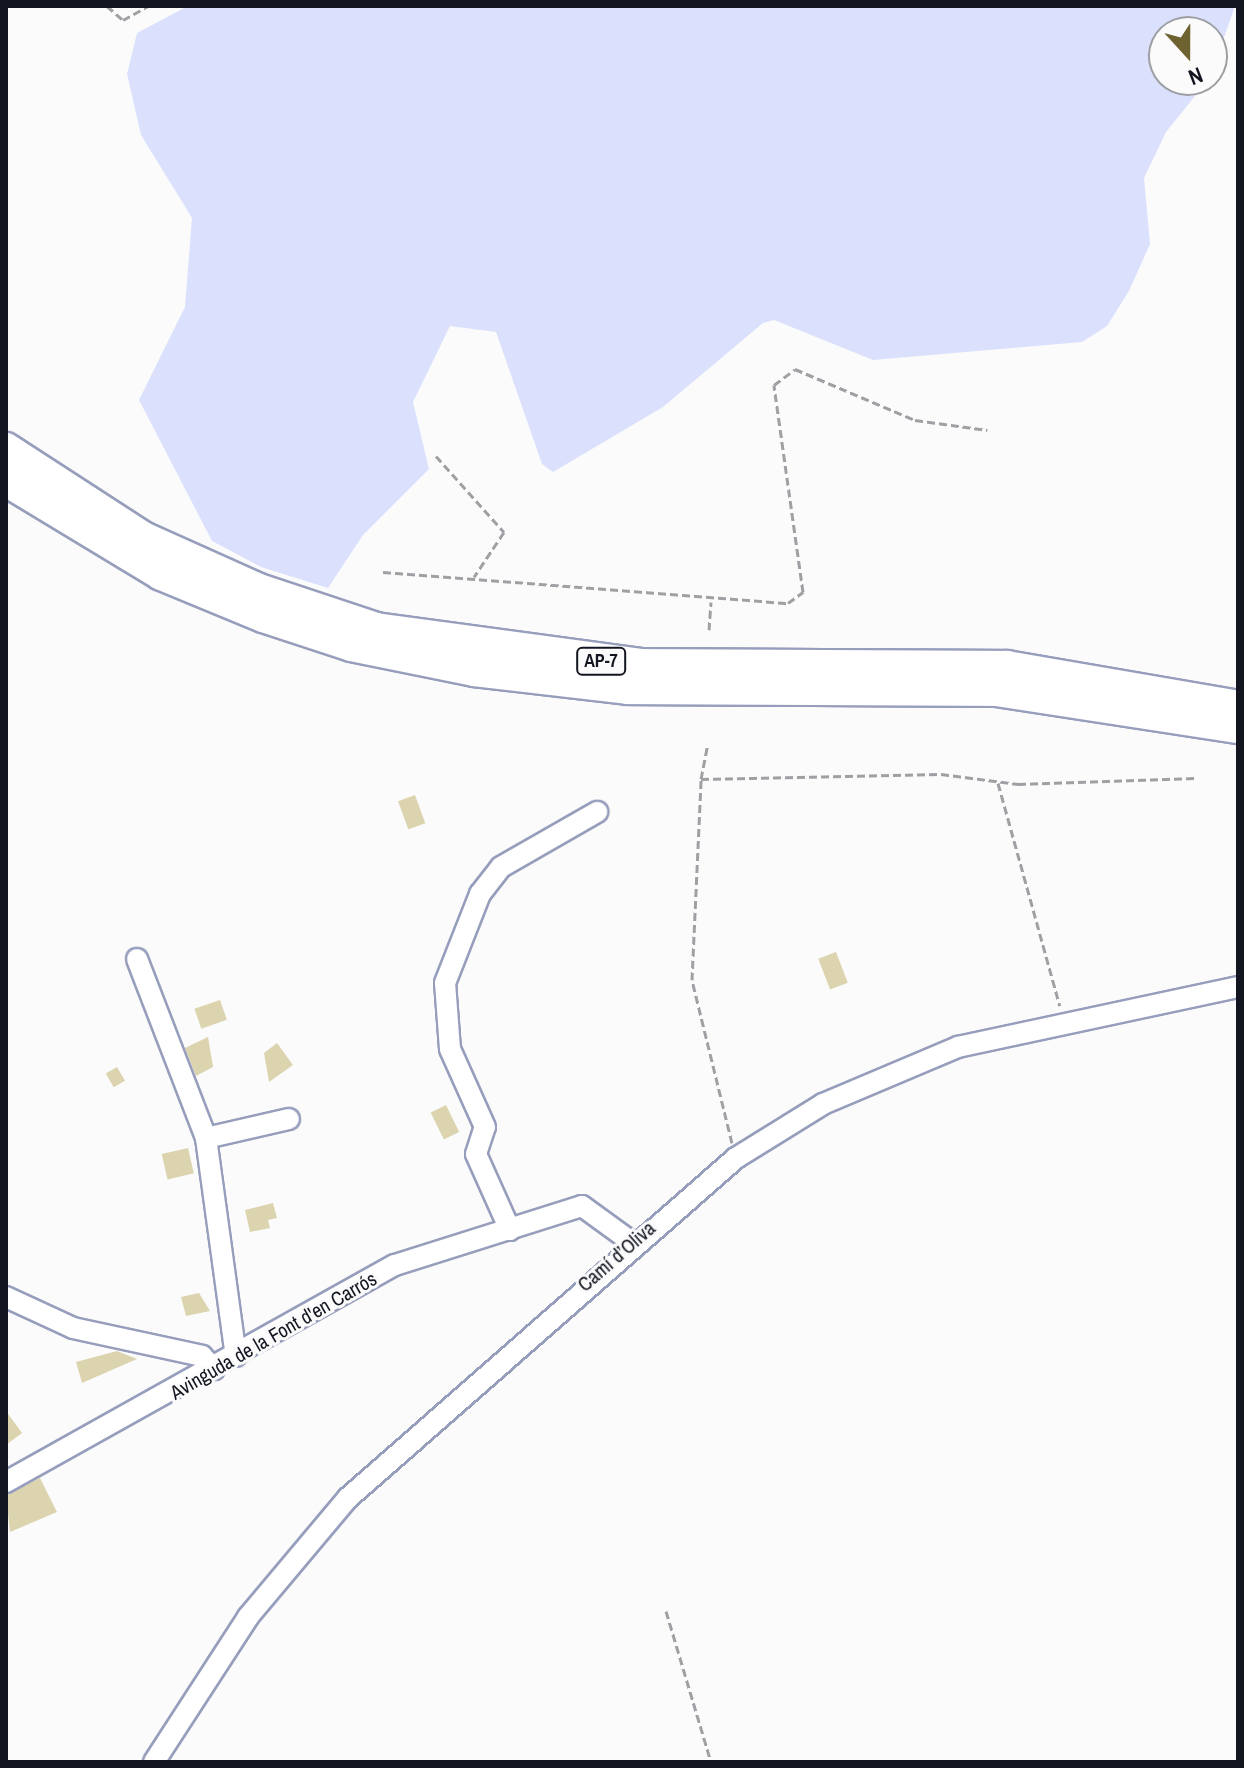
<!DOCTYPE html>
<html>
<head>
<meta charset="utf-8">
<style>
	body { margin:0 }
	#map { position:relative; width:1244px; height:1768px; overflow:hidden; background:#fbfbfb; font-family:"Archivo Narrow",sans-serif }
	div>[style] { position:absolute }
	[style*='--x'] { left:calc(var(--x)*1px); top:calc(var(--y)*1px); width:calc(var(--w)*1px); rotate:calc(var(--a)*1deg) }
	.green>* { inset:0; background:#dbe1fc }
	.building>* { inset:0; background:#dcd4af; transform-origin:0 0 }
	.path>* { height:3px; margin-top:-1.5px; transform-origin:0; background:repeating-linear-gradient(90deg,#9fa0a4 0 8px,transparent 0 12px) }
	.roads { filter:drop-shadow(2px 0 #979ebc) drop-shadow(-2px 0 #979ebc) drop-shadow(0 2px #979ebc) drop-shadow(0 -2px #979ebc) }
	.minor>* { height:20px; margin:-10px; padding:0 10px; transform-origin:10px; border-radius:10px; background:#fff }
	.highway>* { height:30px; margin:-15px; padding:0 15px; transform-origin:15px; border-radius:15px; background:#fff }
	span { translate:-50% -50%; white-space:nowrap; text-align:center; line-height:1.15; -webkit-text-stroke:6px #fbfbfb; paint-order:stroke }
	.shield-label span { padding:2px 6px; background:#fbfbfb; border:2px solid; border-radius:6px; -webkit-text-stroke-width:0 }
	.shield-label { font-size:18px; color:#131620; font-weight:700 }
	.street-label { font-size:20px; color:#131620 }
	.frame { position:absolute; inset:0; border:8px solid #131620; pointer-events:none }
	.north { position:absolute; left:1148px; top:16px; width:80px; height:80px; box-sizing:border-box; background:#fbfbfb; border:2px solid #9e9fa3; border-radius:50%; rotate:159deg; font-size:22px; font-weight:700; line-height:32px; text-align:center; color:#131620 }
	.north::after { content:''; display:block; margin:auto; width:28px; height:36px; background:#6e6330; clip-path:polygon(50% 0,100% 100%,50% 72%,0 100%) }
</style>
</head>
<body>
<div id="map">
	<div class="green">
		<i style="clip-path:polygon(188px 6px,1235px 6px,1212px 72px,1212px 32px,1164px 32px,1164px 80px,1208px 80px,1166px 132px,1144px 178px,1150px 244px,1129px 291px,1107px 326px,1082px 342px,873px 360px,774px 320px,763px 323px,663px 407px,553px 472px,542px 464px,496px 332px,450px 326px,413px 402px,429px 469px,363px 535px,328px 588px,261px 567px,212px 541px,139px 400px,185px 307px,192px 218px,141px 135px,127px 74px,137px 33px)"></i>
	</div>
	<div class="building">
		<i style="left:415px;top:795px;width:30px;height:18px;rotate:70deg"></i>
		<i style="left:836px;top:952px;width:33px;height:19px;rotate:69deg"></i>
		<i style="left:220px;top:1000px;width:21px;height:27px;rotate:71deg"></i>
		<i style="clip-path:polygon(208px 1037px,213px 1067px,196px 1076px,185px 1048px)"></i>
		<i style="clip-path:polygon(277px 1043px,293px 1065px,269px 1082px,264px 1053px)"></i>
		<i style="left:117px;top:1067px;width:16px;height:13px;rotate:60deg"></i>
		<i style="left:446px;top:1105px;width:30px;height:17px;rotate:64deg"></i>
		<i style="left:188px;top:1148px;width:26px;height:27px;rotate:77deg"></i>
		<i style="clip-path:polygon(273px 1203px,277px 1218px,268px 1220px,270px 1228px,250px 1232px,245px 1210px)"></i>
		<i style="clip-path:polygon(199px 1293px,210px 1311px,186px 1316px,181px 1297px)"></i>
		<i style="clip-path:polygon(117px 1351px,137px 1359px,82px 1383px,76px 1362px)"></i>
		<i style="clip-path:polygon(6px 1411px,22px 1433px,6px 1445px)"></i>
		<i style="clip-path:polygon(40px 1478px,57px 1512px,10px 1532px,6px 1495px)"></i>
	</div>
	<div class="path">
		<i style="--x:107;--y:6;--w:21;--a:41"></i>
		<i style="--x:123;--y:20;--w:29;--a:-29"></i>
		<i style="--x:436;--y:456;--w:102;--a:48.2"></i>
		<i style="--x:504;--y:532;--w:54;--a:123.7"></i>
		<i style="--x:383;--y:572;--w:406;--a:4.4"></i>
		<i style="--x:788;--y:603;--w:19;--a:-36"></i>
		<i style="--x:803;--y:592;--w:209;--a:-98"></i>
		<i style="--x:774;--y:385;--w:26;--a:-37"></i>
		<i style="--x:795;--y:369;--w:130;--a:23"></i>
		<i style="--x:915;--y:420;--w:73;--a:7.9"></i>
		<i style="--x:709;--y:630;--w:28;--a:-86"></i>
		<i style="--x:701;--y:779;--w:33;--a:-79"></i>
		<i style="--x:998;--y:783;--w:231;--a:74.5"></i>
		<i style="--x:732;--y:1143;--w:168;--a:-103.8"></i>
		<i style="--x:692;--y:980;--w:201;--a:-87.4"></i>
		<i style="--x:701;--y:779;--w:240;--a:-1.2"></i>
		<i style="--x:941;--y:774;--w:78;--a:7.4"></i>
		<i style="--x:1018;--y:784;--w:178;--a:-1.9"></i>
		<i style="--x:666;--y:1611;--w:158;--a:73.4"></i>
	</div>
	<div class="roads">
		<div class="minor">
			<i style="--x:137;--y:959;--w:192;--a:68.9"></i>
			<i style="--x:206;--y:1138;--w:220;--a:82.2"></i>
			<i style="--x:206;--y:1138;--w:85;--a:-12.9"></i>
			<i style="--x:510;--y:1230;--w:83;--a:-114.1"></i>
			<i style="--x:476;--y:1154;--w:28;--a:-72"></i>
			<i style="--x:485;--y:1127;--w:85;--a:-114.2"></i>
			<i style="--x:450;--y:1049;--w:66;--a:-94.3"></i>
			<i style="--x:445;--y:983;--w:96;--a:-68.5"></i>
			<i style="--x:480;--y:894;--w:34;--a:-52"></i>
			<i style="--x:501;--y:867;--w:111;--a:-29.8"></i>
			<i style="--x:6;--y:1297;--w:74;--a:24.8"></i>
			<i style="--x:73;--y:1328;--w:132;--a:12.2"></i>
			<i style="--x:202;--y:1356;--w:18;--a:47"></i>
			<i style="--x:6;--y:1482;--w:445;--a:-29.2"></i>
			<i style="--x:395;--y:1265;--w:196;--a:-17.5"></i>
			<i style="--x:582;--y:1206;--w:63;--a:36"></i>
			<i style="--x:154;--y:1762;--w:173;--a:-57"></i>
			<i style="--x:248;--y:1617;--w:155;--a:-50"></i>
			<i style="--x:348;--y:1498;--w:516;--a:-41.23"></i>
			<i style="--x:736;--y:1158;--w:102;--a:-31.8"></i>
			<i style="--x:823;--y:1104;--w:147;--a:-22.9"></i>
			<i style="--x:958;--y:1047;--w:286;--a:-12.1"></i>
		</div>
		<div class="highway">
			<i style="--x:6;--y:448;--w:163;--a:33"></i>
			<i style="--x:143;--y:537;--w:127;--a:24.1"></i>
			<i style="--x:259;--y:589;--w:123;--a:18.4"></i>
			<i style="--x:376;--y:628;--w:267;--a:7.7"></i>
			<i style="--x:641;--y:664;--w:366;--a:0.3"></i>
			<i style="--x:1007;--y:666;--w:234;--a:9.8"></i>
			<i style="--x:6;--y:481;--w:181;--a:31.2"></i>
			<i style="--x:161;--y:575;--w:110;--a:22.4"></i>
			<i style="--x:263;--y:617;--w:93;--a:18.2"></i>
			<i style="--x:351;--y:646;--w:126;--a:11.5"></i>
			<i style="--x:474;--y:671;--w:154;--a:6.7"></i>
			<i style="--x:627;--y:689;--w:369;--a:0.3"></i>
			<i style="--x:996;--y:691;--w:245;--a:8.7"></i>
		</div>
	</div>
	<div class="shield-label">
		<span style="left:601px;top:661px">AP-7</span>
	</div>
	<div class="street-label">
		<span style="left:616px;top:1256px;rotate:-41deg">Camí d’Oliva</span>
		<span style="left:273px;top:1335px;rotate:-30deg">Avinguda de la Font d'en Carrós</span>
	</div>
	<div class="frame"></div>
	<div class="north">N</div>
</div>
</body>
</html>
